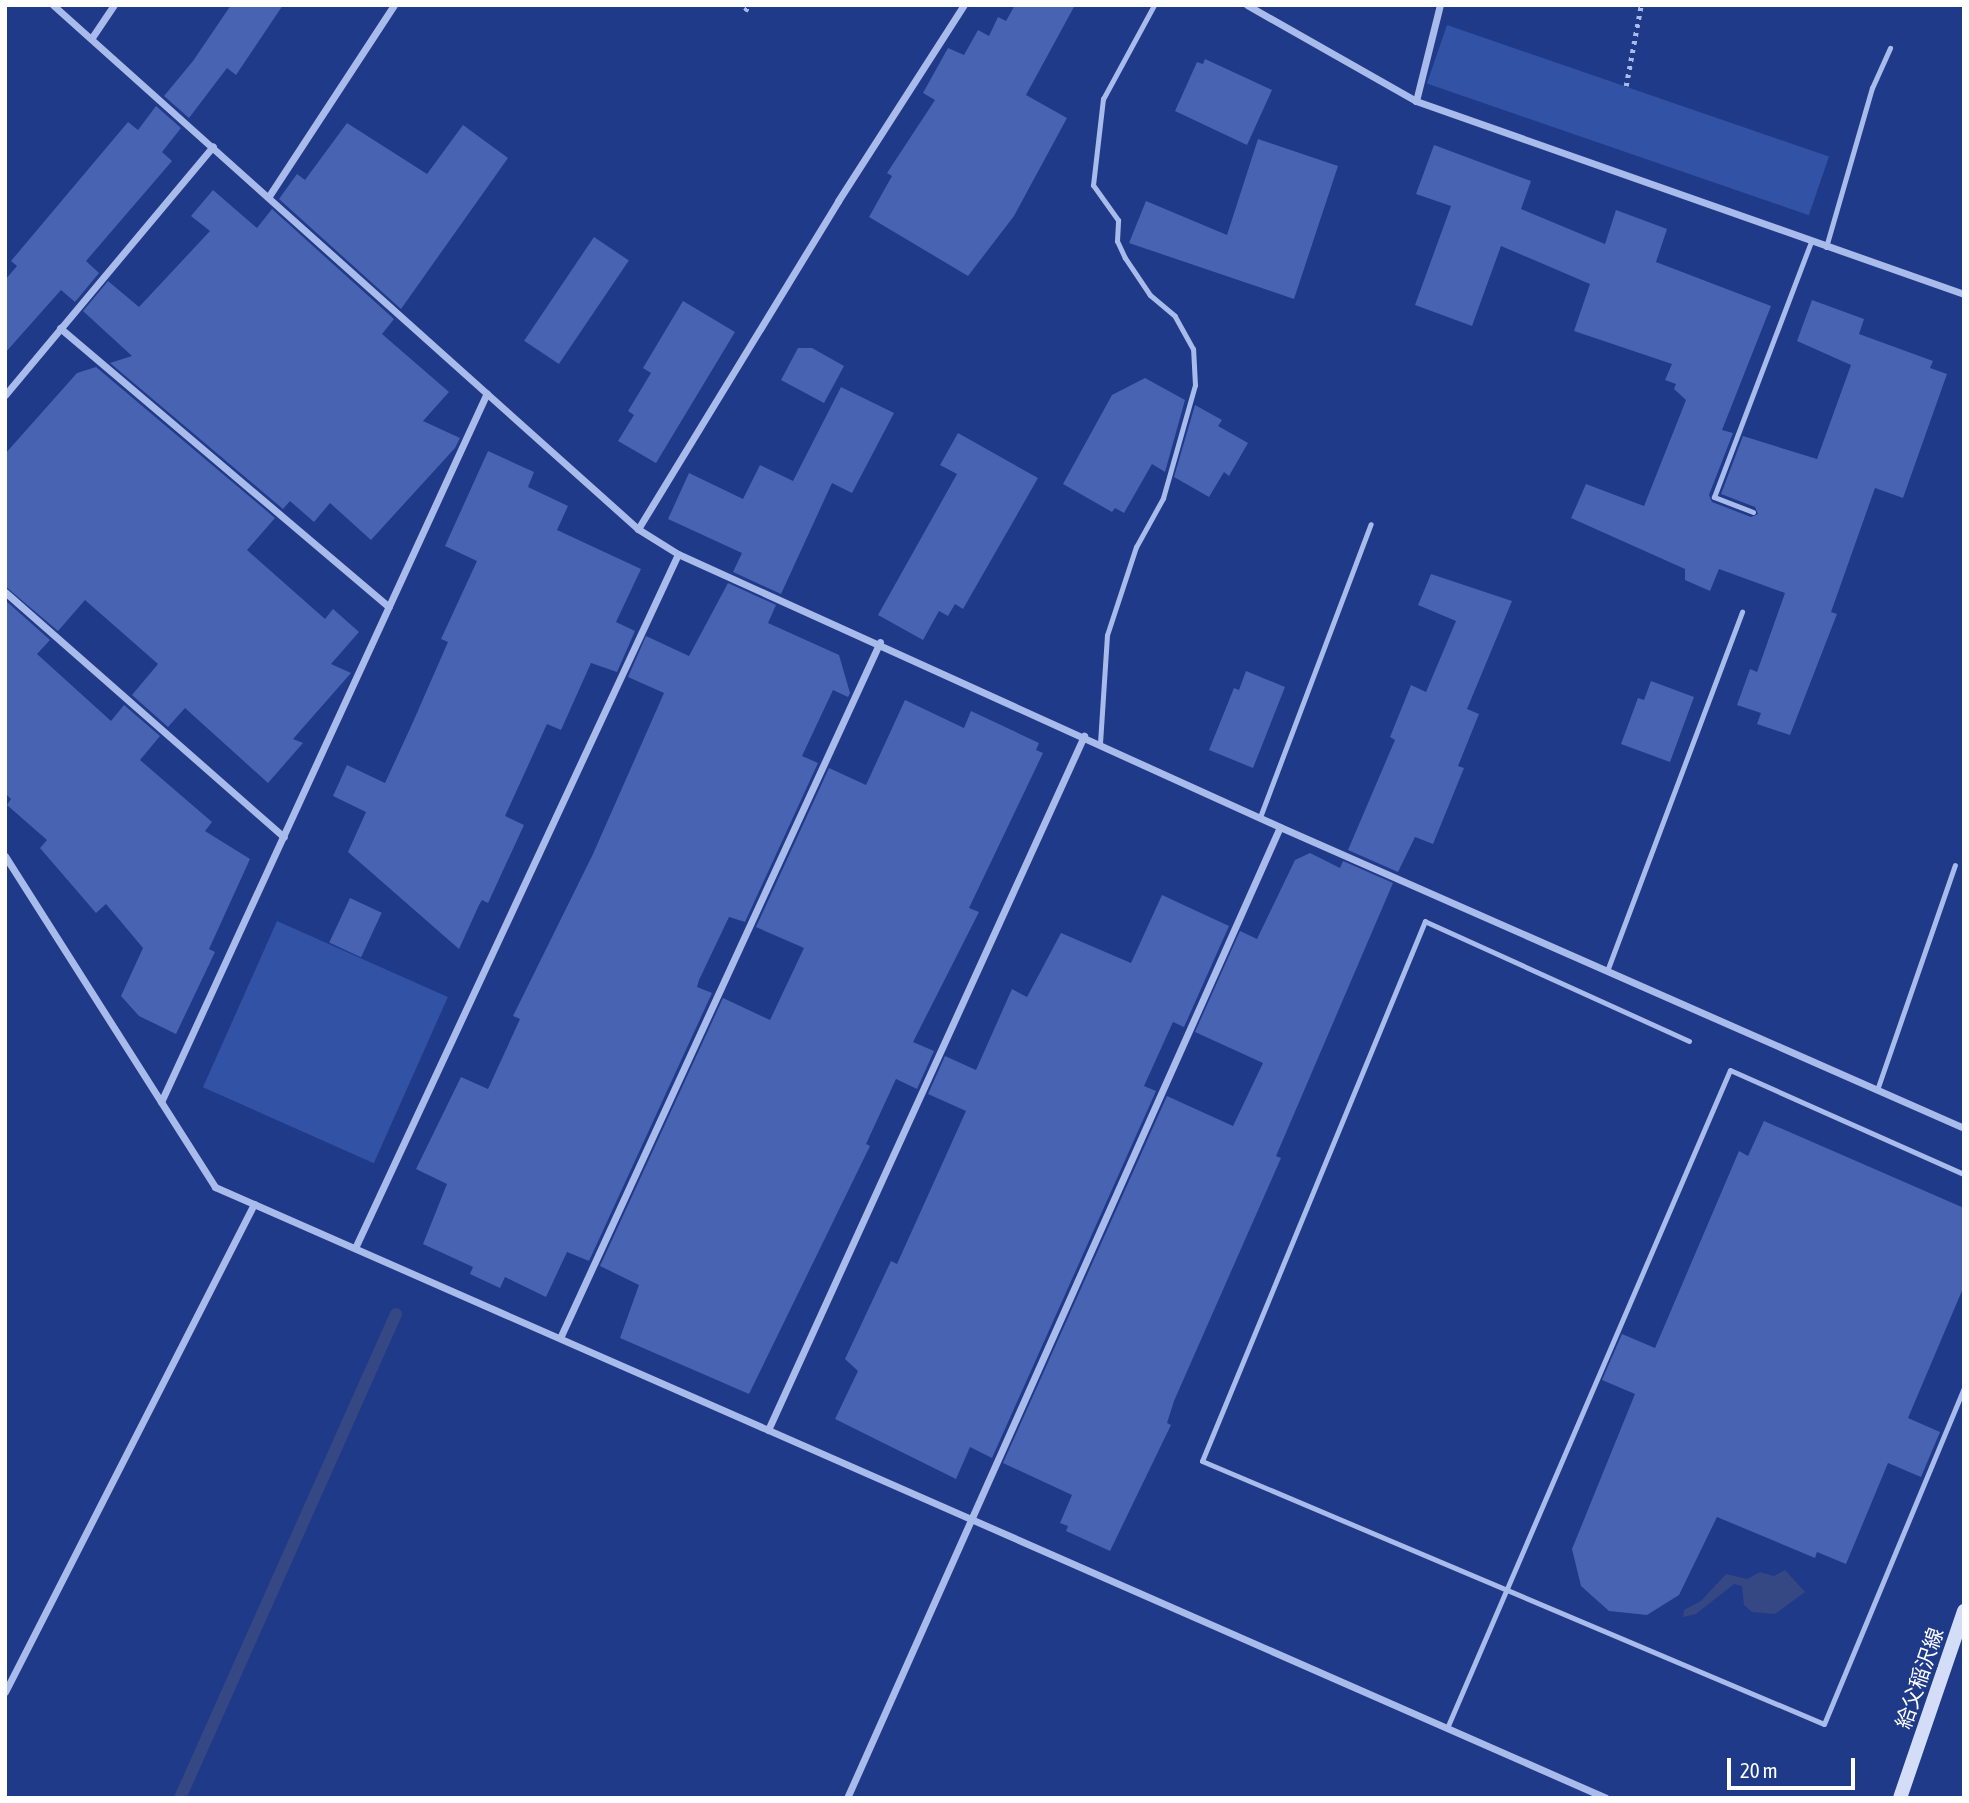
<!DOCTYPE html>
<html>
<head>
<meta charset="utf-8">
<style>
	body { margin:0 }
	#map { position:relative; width:1969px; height:1803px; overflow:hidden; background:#1e3a88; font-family:"Asap Condensed","Noto Sans JP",sans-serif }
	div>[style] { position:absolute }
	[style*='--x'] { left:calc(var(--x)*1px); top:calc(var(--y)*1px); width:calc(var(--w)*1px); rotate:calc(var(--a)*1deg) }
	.green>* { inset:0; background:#3252a6; transform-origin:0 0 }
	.water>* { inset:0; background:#354883 }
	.stream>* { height:12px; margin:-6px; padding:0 6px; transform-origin:6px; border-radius:6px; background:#354883 }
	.building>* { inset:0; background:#4763b1; transform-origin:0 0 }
	.path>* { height:4.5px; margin-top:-2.25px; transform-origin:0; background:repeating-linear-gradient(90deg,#a9bbeb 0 3.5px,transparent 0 8.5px) }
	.lane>* { height:5px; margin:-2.5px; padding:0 2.5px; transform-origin:2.5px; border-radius:2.5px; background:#a9bbeb }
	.street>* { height:7px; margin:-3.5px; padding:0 3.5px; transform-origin:3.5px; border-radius:3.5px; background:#a9bbeb }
	.secondary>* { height:14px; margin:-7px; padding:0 7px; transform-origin:7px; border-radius:7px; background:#d4ddf8 }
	span { translate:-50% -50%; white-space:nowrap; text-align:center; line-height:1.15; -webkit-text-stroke:6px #1e3a88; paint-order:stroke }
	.street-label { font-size:21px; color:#fff }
	.frame { position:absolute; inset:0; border:7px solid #fff; pointer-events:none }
	.scale { position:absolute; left:1727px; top:1758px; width:128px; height:32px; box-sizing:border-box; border:4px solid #fff; border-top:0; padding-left:9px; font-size:21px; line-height:24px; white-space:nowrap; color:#fff; -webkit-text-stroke:5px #1e3a88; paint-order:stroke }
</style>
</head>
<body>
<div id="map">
	<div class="green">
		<i style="left:1447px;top:25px;width:404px;height:62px;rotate:19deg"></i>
		<i style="left:277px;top:921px;width:187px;height:182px;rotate:24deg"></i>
	</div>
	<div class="water">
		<i style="clip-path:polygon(1785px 1570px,1805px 1592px,1775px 1614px,1752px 1612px,1744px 1605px,1742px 1586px,1734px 1584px,1696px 1614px,1683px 1617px,1684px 1610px,1701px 1601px,1726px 1574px,1747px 1579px,1760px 1572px,1774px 1576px)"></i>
	</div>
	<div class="stream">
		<i style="--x:180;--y:1798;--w:530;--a:-65.95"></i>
	</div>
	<div class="building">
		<i style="clip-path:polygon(231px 5px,283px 5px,236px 75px,227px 68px,189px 118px,164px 96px,193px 61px)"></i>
		<i style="clip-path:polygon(1015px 5px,1075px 5px,1026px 95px,1067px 118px,1014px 216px,968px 276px,869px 217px,892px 176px,887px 173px,935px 100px,923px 93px,948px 48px,964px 55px,978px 30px,989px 36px,998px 17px,1006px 21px)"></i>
		<i style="clip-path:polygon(1205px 59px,1272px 90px,1247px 145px,1175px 111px,1197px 62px,1203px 64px)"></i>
		<i style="clip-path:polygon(156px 106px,181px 128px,162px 152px,172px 161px,86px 261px,99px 273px,75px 302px,61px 290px,5px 353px,5px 280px,17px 266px,11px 261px,128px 122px,138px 130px)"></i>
		<i style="clip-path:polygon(347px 123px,427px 174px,463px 125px,508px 158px,401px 309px,279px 199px,297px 174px,305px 180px)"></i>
		<i style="clip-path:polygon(1258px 139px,1338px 166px,1294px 299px,1129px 243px,1146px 201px,1227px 235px)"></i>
		<i style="clip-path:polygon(1434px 145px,1531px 181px,1521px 209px,1605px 244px,1616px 210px,1667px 229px,1656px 262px,1771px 306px,1722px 430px,1733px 433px,1709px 495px,1712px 502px,1751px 517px,1758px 514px,1755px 507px,1721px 494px,1743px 436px,1817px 459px,1851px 365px,1797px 341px,1812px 300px,1864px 319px,1859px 334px,1933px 361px,1930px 368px,1947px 374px,1903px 498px,1875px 488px,1831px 612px,1837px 614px,1790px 735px,1757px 724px,1761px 713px,1737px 705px,1750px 669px,1757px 672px,1785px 593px,1719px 569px,1710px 591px,1685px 580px,1685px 569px,1571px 518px,1586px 484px,1644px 506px,1686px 400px,1674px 389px,1676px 384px,1665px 380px,1672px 364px,1574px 331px,1590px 284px,1501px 246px,1472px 326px,1415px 305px,1451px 206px,1416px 194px)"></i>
		<i style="clip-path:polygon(213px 190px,257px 228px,272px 209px,394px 319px,382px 334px,449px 392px,423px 421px,460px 438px,455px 448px,371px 540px,330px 503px,314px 522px,290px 501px,283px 509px,110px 363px,132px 356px,83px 311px,108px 281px,139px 307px,210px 231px,191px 216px)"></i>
		<i style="left:594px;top:237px;width:42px;height:125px;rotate:34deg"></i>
		<i style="clip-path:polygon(683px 301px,735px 332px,656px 463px,618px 441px,634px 415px,628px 411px,651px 373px,643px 368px)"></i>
		<i style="clip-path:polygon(798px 348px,812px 348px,844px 366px,824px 403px,781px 380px)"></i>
		<i style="clip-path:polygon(96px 367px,275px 518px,247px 550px,325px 619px,333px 609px,359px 632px,331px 664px,351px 673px,293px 739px,303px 743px,268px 783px,185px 708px,168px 727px,132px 695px,158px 664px,85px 600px,58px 631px,5px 586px,5px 454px,77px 373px)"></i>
		<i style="clip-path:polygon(1145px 378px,1185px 400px,1165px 472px,1152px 464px,1124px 513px,1115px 508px,1112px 512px,1063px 484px,1112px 395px)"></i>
		<i style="clip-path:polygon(841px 387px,894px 413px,852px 493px,832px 483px,781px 594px,733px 572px,742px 553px,668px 519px,689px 473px,743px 499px,760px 465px,793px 481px)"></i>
		<i style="clip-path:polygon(1195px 405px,1222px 420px,1218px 426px,1248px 443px,1229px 476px,1224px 472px,1209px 497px,1174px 477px)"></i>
		<i style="clip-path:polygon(958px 433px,1038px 478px,963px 609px,955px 604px,948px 616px,939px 611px,923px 640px,878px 615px,957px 474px,940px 465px)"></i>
		<i style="clip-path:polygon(488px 451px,534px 472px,528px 487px,568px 506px,557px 530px,641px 569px,616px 622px,635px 631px,617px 672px,591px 663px,561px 730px,547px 724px,505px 816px,524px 825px,488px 903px,482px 900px,479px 905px,459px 949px,348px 852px,366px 812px,333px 796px,347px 765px,385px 783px,413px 722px,448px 642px,441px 639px,477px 561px,445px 546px)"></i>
		<i style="clip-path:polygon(1431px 574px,1512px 601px,1467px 709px,1479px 714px,1458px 766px,1464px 768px,1433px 844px,1415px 837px,1398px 872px,1348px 850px,1395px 740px,1390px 737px,1411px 685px,1426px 692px,1456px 621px,1418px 605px)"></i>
		<i style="clip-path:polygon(728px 583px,776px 605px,768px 623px,839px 655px,850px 693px,848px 697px,833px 690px,802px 756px,818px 763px,745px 922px,729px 917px,699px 980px,697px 987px,712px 993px,589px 1261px,567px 1252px,546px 1297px,505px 1277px,500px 1288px,470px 1274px,473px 1267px,423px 1244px,447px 1184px,416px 1169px,461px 1077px,488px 1089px,520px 1019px,513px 1016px,593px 854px,664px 693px,628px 677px,646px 636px,689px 656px)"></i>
		<i style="clip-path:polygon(5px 600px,50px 640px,37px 654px,111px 721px,124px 705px,160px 736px,140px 760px,212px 822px,205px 831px,250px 859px,209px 949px,215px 952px,176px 1034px,139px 1016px,121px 996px,143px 948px,106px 904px,96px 913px,40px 848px,47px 840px,7px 805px,11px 799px,5px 793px)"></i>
		<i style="clip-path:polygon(1246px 671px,1285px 687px,1253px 768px,1209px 750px,1234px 688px,1239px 690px)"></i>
		<i style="clip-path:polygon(1651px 681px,1694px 697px,1670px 762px,1621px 744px,1638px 698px,1644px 700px)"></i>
		<i style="clip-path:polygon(905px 700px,964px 728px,971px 711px,1039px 743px,1036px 750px,1043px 753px,969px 908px,979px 912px,913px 1042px,934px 1051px,917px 1089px,896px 1079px,866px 1144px,870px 1146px,749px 1394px,620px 1338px,639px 1285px,600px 1266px,723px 998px,770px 1020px,804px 948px,756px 927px,829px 768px,866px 785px)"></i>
		<i style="clip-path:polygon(1310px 853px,1340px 868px,1343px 861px,1393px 883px,1276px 1156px,1281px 1158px,1174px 1401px,1167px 1423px,1171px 1425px,1110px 1551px,1066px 1531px,1068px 1526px,1060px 1523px,1072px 1495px,1003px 1463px,1167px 1096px,1233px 1126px,1263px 1063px,1195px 1032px,1240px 931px,1257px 939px,1295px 860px)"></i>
		<i style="clip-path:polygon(1162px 895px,1229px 926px,1184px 1027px,1173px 1022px,1144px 1086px,1156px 1091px,992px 1458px,970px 1447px,956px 1479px,835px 1419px,858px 1371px,845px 1359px,891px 1261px,897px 1264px,966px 1111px,928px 1094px,945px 1056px,976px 1070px,1012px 989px,1027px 997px,1061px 933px,1131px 963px)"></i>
		<i style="left:350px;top:898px;width:35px;height:49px;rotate:25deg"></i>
		<i style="clip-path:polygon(1764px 1121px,1964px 1208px,1964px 1286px,1908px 1418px,1940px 1432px,1921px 1477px,1888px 1463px,1846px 1564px,1817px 1552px,1815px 1558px,1717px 1517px,1679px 1595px,1647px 1615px,1609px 1611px,1581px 1586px,1572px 1549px,1635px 1394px,1602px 1380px,1622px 1334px,1655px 1348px,1739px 1151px,1748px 1156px)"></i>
	</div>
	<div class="path">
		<i style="--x:745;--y:11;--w:7;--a:-56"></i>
		<i style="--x:1626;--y:86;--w:82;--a:-79.5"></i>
	</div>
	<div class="lane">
		<i style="--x:1826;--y:247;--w:166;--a:-73.9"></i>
		<i style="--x:1872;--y:88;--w:44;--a:-65.8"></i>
		<i style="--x:1753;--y:512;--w:42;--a:-159"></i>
		<i style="--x:1714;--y:497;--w:273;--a:-69.2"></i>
		<i style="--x:1100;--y:743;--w:108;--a:-86.3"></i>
		<i style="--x:1107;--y:635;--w:93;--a:-71.8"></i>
		<i style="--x:1136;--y:547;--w:56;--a:-61.1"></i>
		<i style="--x:1163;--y:498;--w:117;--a:-74.2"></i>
		<i style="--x:1195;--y:385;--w:36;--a:-93"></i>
		<i style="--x:1193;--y:349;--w:38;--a:-119"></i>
		<i style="--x:1175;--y:316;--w:33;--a:-140"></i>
		<i style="--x:1150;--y:295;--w:45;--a:-124"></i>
		<i style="--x:1125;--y:258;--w:19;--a:-115"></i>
		<i style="--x:1117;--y:241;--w:21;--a:-87"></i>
		<i style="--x:1118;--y:220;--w:43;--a:-125.5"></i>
		<i style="--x:1093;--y:185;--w:87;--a:-83.4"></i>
		<i style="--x:1103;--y:99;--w:107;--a:-61.5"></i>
		<i style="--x:1260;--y:817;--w:313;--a:-69.3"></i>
		<i style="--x:1607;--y:971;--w:384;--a:-69.4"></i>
		<i style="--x:1689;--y:1041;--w:290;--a:-155.6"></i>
		<i style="--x:1425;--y:921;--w:584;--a:112.44"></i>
		<i style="--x:1202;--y:1461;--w:675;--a:22.92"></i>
		<i style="--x:1824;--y:1724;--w:364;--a:-67.4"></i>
		<i style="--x:1877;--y:1090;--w:238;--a:-70.9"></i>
		<i style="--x:1447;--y:1728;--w:716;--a:-66.73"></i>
		<i style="--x:1730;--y:1070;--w:256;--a:24"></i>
	</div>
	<div class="street">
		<i style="--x:53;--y:5;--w:785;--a:41.85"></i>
		<i style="--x:638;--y:529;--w:47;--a:32"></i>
		<i style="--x:678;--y:554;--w:661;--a:24.39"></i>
		<i style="--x:1280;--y:827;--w:747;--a:23.75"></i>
		<i style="--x:1247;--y:5;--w:194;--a:29.6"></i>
		<i style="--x:1416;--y:101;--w:581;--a:19.4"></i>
		<i style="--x:93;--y:36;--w:37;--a:-56"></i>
		<i style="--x:1416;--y:101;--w:99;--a:-76"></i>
		<i style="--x:269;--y:196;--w:228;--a:-56.8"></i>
		<i style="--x:60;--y:328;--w:431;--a:40.3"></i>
		<i style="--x:5;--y:395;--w:324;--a:-50.1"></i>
		<i style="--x:638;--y:529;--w:384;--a:-58.6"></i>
		<i style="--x:838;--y:201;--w:233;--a:-57.3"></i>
		<i style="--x:5;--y:592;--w:371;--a:41.3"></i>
		<i style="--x:5;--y:856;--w:392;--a:57.6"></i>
		<i style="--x:215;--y:1187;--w:1519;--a:23.71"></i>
		<i style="--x:161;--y:1102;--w:780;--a:-65.31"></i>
		<i style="--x:355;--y:1248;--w:765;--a:-65.04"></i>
		<i style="--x:560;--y:1338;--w:766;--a:-65.31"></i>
		<i style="--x:768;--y:1430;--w:763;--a:-65.52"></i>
		<i style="--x:5;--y:1692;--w:548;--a:-62.97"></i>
		<i style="--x:847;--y:1798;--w:1063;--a:-65.97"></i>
	</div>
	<div class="secondary">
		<i style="--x:1900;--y:1798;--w:198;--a:-71.1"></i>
	</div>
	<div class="street-label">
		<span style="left:1919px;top:1678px;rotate:-71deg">給父稲沢線</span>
	</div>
	<div class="frame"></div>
	<div class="scale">20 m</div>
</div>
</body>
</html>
